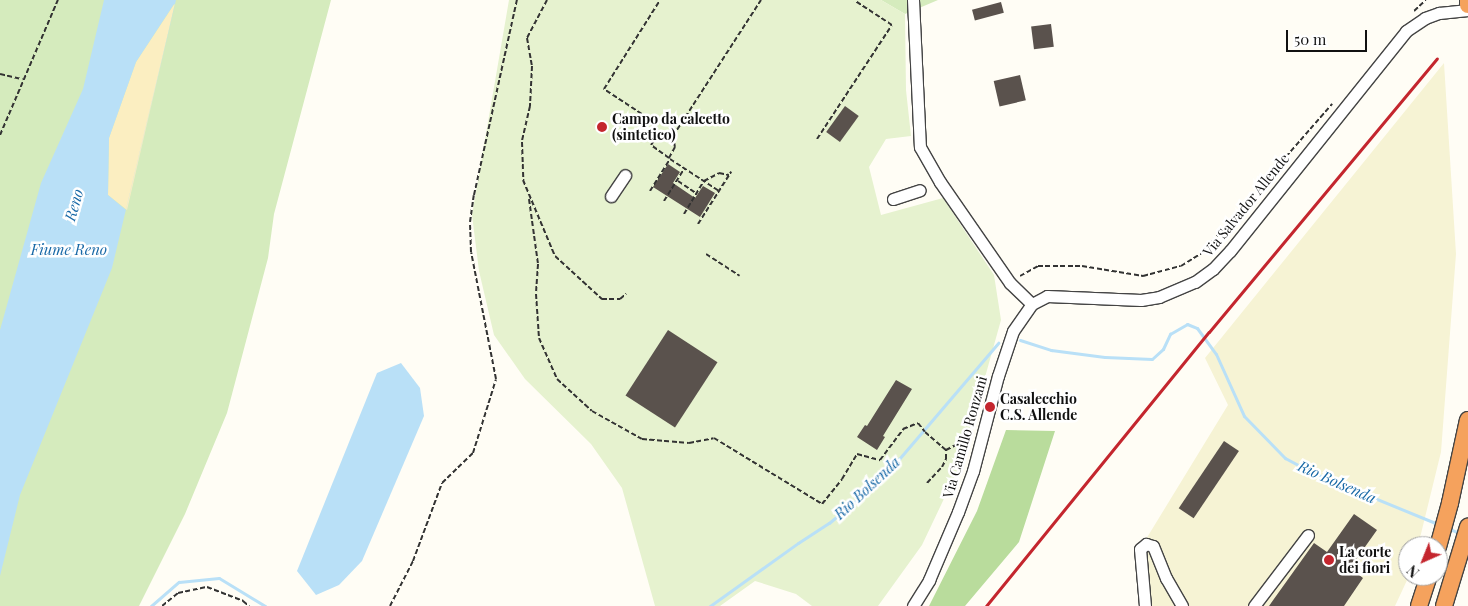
<!DOCTYPE html>
<html>
<head>
<meta charset="utf-8">
<style>
	body { margin:0 }
	#map { position:relative; width:1468px; height:606px; overflow:hidden; background:#fffdf5; font-family:"Playfair Display",serif }
	div>[style] { position:absolute }
	[style*='--x'] { left:calc(var(--x)*1px); top:calc(var(--y)*1px); width:calc(var(--w)*1px); rotate:calc(var(--a)*1deg) }
	.farmland>* { inset:0; background:#f6f3d4 }
	.green>* { inset:0; background:#d5ebbd }
	.forest>* { inset:0; background:#b9dc9c }
	.sand>* { inset:0; background:#fbeec1 }
	.pitch>* { inset:0; background:#e6f2cf }
	.water>* { inset:0; background:#b9e0f7 }
	.stream>* { height:3px; margin:-1.5px; padding:0 1.5px; transform-origin:1.5px; border-radius:1.5px; background:#b9e0f7 }
	.building>* { inset:0; background:#5a524d; transform-origin:0 0 }
	.path>* { height:2px; margin-top:-1px; transform-origin:0; background:repeating-linear-gradient(90deg,#333 0 5px,transparent 0 7.5px) }
	.roads { filter:drop-shadow(1px 0 #444) drop-shadow(-1px 0 #444) drop-shadow(0 1px #444) drop-shadow(0 -1px #444) }
	.minor>* { height:11px; margin:-5.5px; padding:0 5.5px; transform-origin:5.5px; border-radius:5.5px; background:#fff }
	.highway>* { height:16px; margin:-8px; padding:0 8px; transform-origin:8px; border-radius:8px; background:#f5a25d }
	.rail>* { height:3px; margin:-1.5px; padding:0 1.5px; transform-origin:1.5px; border-radius:1.5px; background:#c4262e }
	.dots>* { width:14px; height:14px; translate:-50% -50%; box-sizing:border-box; border:2px solid #fff; border-radius:50% }
	span { translate:-50% -50%; white-space:nowrap; text-align:center; line-height:1.15; -webkit-text-stroke:5px #fff; paint-order:stroke }
	.poi-label { font-size:14px; color:#111; font-weight:700 }
	.left { translate:0 -50%; text-align:left }
	.street-label { font-size:14px; color:#111 }
	.water-label { font-size:15px; color:#1768a6; font-style:italic }
	.north { position:absolute; left:1398px; top:536px; width:50px; height:50px; box-sizing:border-box; background:#fff; border:1px solid #a0a0a0; border-radius:50%; rotate:224deg; font-size:14px; font-weight:700; line-height:20px; text-align:center; color:#111 }
	.north::after { content:''; display:block; margin:auto; width:18px; height:22px; background:#c4262e; clip-path:polygon(50% 0,100% 100%,50% 72%,0 100%) }
	.scale { position:absolute; left:1286px; top:30px; width:81px; height:22px; box-sizing:border-box; border:2px solid #111; border-top:0; padding-left:6px; font-size:15px; line-height:18px; white-space:nowrap; color:#111; -webkit-text-stroke:4px #fff; paint-order:stroke }
</style>
</head>
<body>
<div id="map">
	<div class="farmland">
		<i style="clip-path:polygon(1444px 63px,1456px 254px,1441px 452px,1418px 546px,1408px 546px,1409px 576px,1395px 606px,1144px 606px,1140px 549px,1228px 405px,1205px 358px)"></i>
	</div>
	<div class="green">
		<i style="clip-path:polygon(0 0,331px 0,274px 214px,268px 258px,227px 413px,185px 514px,139px 606px,0 606px)"></i>
		<i style="clip-path:polygon(881px 0,938px 0,905px 14px)"></i>
	</div>
	<div class="forest">
		<i style="clip-path:polygon(1006px 430px,1055px 431px,1019px 542px,965px 606px,929px 606px,977px 511px)"></i>
	</div>
	<div class="sand">
		<i style="clip-path:polygon(175px 3px,127px 210px,108px 195px,109px 138px,136px 62px)"></i>
	</div>
	<div class="pitch">
		<i style="clip-path:polygon(509px 0,881px 0,905px 14px,906px 90px,911px 136px,886px 139px,869px 167px,881px 215px,943px 198px,994px 275px,1001px 320px,961px 463px,922px 545px,878px 606px,812px 606px,796px 594px,755px 581px,720px 606px,655px 606px,622px 488px,591px 444px,525px 379px,494px 335px,479px 271px,472px 215px)"></i>
	</div>
	<div class="water">
		<i style="clip-path:polygon(evenodd,104px 0,176px 0,112px 268px,20px 495px,0 576px,0 330px,41px 183px,83px 89px,104px 0,174px 4px,175px 5px,126px 210px,108px 195px,109px 138px,136px 62px,174px 4px)"></i>
		<i style="clip-path:polygon(401px 363px,420px 388px,424px 416px,362px 561px,339px 585px,316px 595px,297px 571px,377px 373px)"></i>
	</div>
	<div class="stream">
		<i style="--x:1020;--y:340;--w:33;--a:18"></i>
		<i style="--x:1051;--y:350;--w:54;--a:7.4"></i>
		<i style="--x:1105;--y:357;--w:47;--a:2.4"></i>
		<i style="--x:1152;--y:359;--w:15;--a:-42"></i>
		<i style="--x:1163;--y:349;--w:17;--a:-65"></i>
		<i style="--x:1170;--y:334;--w:20;--a:-30"></i>
		<i style="--x:1187;--y:324;--w:11;--a:22"></i>
		<i style="--x:1197;--y:328;--w:32;--a:54"></i>
		<i style="--x:1216;--y:354;--w:68;--a:65.7"></i>
		<i style="--x:1244;--y:416;--w:59;--a:45.7"></i>
		<i style="--x:1285;--y:458;--w:30;--a:28"></i>
		<i style="--x:1311;--y:472;--w:139;--a:22.3"></i>
		<i style="--x:1448;--y:528;--w:14;--a:25"></i>
		<i style="--x:151;--y:606;--w:37;--a:-41"></i>
		<i style="--x:179;--y:582;--w:40;--a:-5.7"></i>
		<i style="--x:219;--y:578;--w:54;--a:31.3"></i>
		<i style="--x:710;--y:606;--w:108;--a:-35.6"></i>
		<i style="--x:798;--y:543;--w:37;--a:-33"></i>
		<i style="--x:829;--y:523;--w:47;--a:-39.8"></i>
		<i style="--x:865;--y:493;--w:48;--a:-45"></i>
		<i style="--x:899;--y:459;--w:153;--a:-49.5"></i>
	</div>
	<div class="building">
		<i style="left:1001px;top:2px;width:11px;height:30px;rotate:75deg"></i>
		<i style="left:1051px;top:24px;width:23px;height:20px;rotate:83deg"></i>
		<i style="left:1020px;top:75px;width:26px;height:27px;rotate:77deg"></i>
		<i style="left:845px;top:106px;width:17px;height:32px;rotate:36deg"></i>
		<i style="clip-path:polygon(668px 164px,680px 172px,673px 183px,695px 198px,703px 186px,715px 193px,700px 217px,653px 187px)"></i>
		<i style="left:668px;top:330px;width:59px;height:78px;rotate:33deg"></i>
		<i style="clip-path:polygon(896px 380px,912px 389px,883px 436px,885px 437px,877px 450px,857px 437px,865px 425px,867px 426px)"></i>
		<i style="left:1224px;top:441px;width:18px;height:81px;rotate:34deg"></i>
		<i style="clip-path:polygon(1354px 514px,1377px 530px,1350px 568px,1363px 578px,1344px 606px,1269px 606px,1314px 543px,1327px 552px)"></i>
	</div>
	<div class="path">
		<i style="--x:547;--y:0;--w:43;--a:117.8"></i>
		<i style="--x:527;--y:38;--w:28;--a:80"></i>
		<i style="--x:532;--y:66;--w:40;--a:92.9"></i>
		<i style="--x:530;--y:106;--w:37;--a:103"></i>
		<i style="--x:522;--y:142;--w:38;--a:88"></i>
		<i style="--x:523;--y:180;--w:82;--a:67.2"></i>
		<i style="--x:555;--y:256;--w:64;--a:42.5"></i>
		<i style="--x:602;--y:299;--w:18;--a:0"></i>
		<i style="--x:620;--y:299;--w:8;--a:-40"></i>
		<i style="--x:1414;--y:11;--w:16;--a:-43"></i>
		<i style="--x:0;--y:74;--w:23;--a:13"></i>
		<i style="--x:0;--y:135;--w:147;--a:-66.8"></i>
		<i style="--x:658;--y:135;--w:6;--a:-31"></i>
		<i style="--x:663;--y:132;--w:7;--a:8"></i>
		<i style="--x:670;--y:133;--w:4;--a:45"></i>
		<i style="--x:673;--y:136;--w:11;--a:80"></i>
		<i style="--x:675;--y:147;--w:13;--a:119"></i>
		<i style="--x:669;--y:158;--w:22;--a:-144"></i>
		<i style="--x:651;--y:145;--w:12;--a:-55"></i>
		<i style="--x:658;--y:135;--w:20;--a:-120"></i>
		<i style="--x:648;--y:118;--w:53;--a:-146.6"></i>
		<i style="--x:604;--y:89;--w:105;--a:-57.8"></i>
		<i style="--x:673;--y:136;--w:162;--a:-57.1"></i>
		<i style="--x:817;--y:139;--w:136;--a:-56.7"></i>
		<i style="--x:892;--y:25;--w:45;--a:-146.7"></i>
		<i style="--x:678;--y:181;--w:23;--a:34"></i>
		<i style="--x:650;--y:191;--w:38;--a:-58"></i>
		<i style="--x:670;--y:159;--w:59;--a:33.1"></i>
		<i style="--x:529;--y:199;--w:66;--a:82.1"></i>
		<i style="--x:538;--y:264;--w:30;--a:94"></i>
		<i style="--x:536;--y:294;--w:44;--a:86.1"></i>
		<i style="--x:539;--y:338;--w:45;--a:66.3"></i>
		<i style="--x:557;--y:379;--w:47;--a:42.4"></i>
		<i style="--x:592;--y:411;--w:57;--a:29.2"></i>
		<i style="--x:642;--y:439;--w:47;--a:4.9"></i>
		<i style="--x:689;--y:443;--w:25;--a:-11"></i>
		<i style="--x:714;--y:438;--w:127;--a:31.4"></i>
		<i style="--x:822;--y:504;--w:32;--a:-51"></i>
		<i style="--x:842;--y:479;--w:29;--a:-59"></i>
		<i style="--x:857;--y:454;--w:24;--a:15"></i>
		<i style="--x:880;--y:460;--w:39;--a:-53"></i>
		<i style="--x:903;--y:429;--w:16;--a:-22"></i>
		<i style="--x:918;--y:423;--w:11;--a:52"></i>
		<i style="--x:925;--y:432;--w:28;--a:41"></i>
		<i style="--x:946;--y:450;--w:27;--a:-27"></i>
		<i style="--x:664;--y:201;--w:38;--a:-58"></i>
		<i style="--x:684;--y:214;--w:39;--a:-59"></i>
		<i style="--x:704;--y:181;--w:17;--a:-28"></i>
		<i style="--x:719;--y:173;--w:10;--a:11"></i>
		<i style="--x:698;--y:224;--w:62;--a:-57.6"></i>
		<i style="--x:706;--y:254;--w:40;--a:32.9"></i>
		<i style="--x:1020;--y:276;--w:21;--a:-29"></i>
		<i style="--x:1038;--y:266;--w:44;--a:0"></i>
		<i style="--x:1082;--y:266;--w:62;--a:9.3"></i>
		<i style="--x:1143;--y:276;--w:39;--a:-15"></i>
		<i style="--x:1181;--y:266;--w:25;--a:-32"></i>
		<i style="--x:1202;--y:253;--w:198;--a:-48.9"></i>
		<i style="--x:927;--y:483;--w:22;--a:-47"></i>
		<i style="--x:942;--y:467;--w:9;--a:-63"></i>
		<i style="--x:946;--y:459;--w:9;--a:-90"></i>
		<i style="--x:162;--y:606;--w:21;--a:-39"></i>
		<i style="--x:178;--y:593;--w:30;--a:-12"></i>
		<i style="--x:207;--y:587;--w:39;--a:21"></i>
		<i style="--x:243;--y:601;--w:8;--a:40"></i>
		<i style="--x:390;--y:606;--w:51;--a:-62.9"></i>
		<i style="--x:413;--y:561;--w:83;--a:-69.6"></i>
		<i style="--x:442;--y:483;--w:43;--a:-44.1"></i>
		<i style="--x:473;--y:453;--w:77;--a:-72.7"></i>
		<i style="--x:496;--y:379;--w:129;--a:-101.1"></i>
		<i style="--x:471;--y:252;--w:30;--a:-92"></i>
		<i style="--x:470;--y:222;--w:27;--a:-82"></i>
		<i style="--x:474;--y:195;--w:200;--a:-77.6"></i>
	</div>
	<div class="roads">
		<div class="minor">
			<i style="--x:913;--y:0;--w:147;--a:87.3"></i>
			<i style="--x:920;--y:147;--w:40;--a:60.3"></i>
			<i style="--x:940;--y:182;--w:123;--a:55.3"></i>
			<i style="--x:1010;--y:283;--w:30;--a:44"></i>
			<i style="--x:611;--y:196;--w:25;--a:-56"></i>
			<i style="--x:893;--y:199;--w:28;--a:-18"></i>
			<i style="--x:913;--y:606;--w:31;--a:-58"></i>
			<i style="--x:929;--y:580;--w:74;--a:-66.9"></i>
			<i style="--x:958;--y:512;--w:44;--a:-69.9"></i>
			<i style="--x:973;--y:471;--w:98;--a:-75.3"></i>
			<i style="--x:998;--y:376;--w:47;--a:-71.6"></i>
			<i style="--x:1013;--y:331;--w:33;--a:-55"></i>
			<i style="--x:1032;--y:304;--w:17;--a:-28"></i>
			<i style="--x:1047;--y:296;--w:94;--a:2.4"></i>
			<i style="--x:1141;--y:300;--w:18;--a:-9"></i>
			<i style="--x:1159;--y:297;--w:39;--a:-23"></i>
			<i style="--x:1195;--y:282;--w:22;--a:-36"></i>
			<i style="--x:1213;--y:269;--w:25;--a:-47"></i>
			<i style="--x:1230;--y:251;--w:282;--a:-51.3"></i>
			<i style="--x:1406;--y:31;--w:23;--a:-34"></i>
			<i style="--x:1425;--y:18;--w:15;--a:-20"></i>
			<i style="--x:1439;--y:13;--w:29;--a:-6"></i>
			<i style="--x:1145;--y:606;--w:57;--a:-95"></i>
			<i style="--x:1140;--y:549;--w:8;--a:-40"></i>
			<i style="--x:1146;--y:544;--w:7;--a:16"></i>
			<i style="--x:1153;--y:546;--w:35;--a:68"></i>
			<i style="--x:1166;--y:578;--w:32;--a:60"></i>
			<i style="--x:1254;--y:606;--w:89;--a:-52.7"></i>
		</div>
		<div class="highway">
			<i style="--x:1468;--y:0;--w:5;--a:90"></i>
			<i style="--x:1438;--y:547;--w:46;--a:-74.7"></i>
			<i style="--x:1450;--y:503;--w:85;--a:-77.8"></i>
			<i style="--x:1419;--y:606;--w:32;--a:-72"></i>
			<i style="--x:1444;--y:606;--w:83;--a:-73.1"></i>
		</div>
	</div>
	<div class="rail">
		<i style="--x:986;--y:606;--w:353;--a:-50.9"></i>
		<i style="--x:1209;--y:332;--w:356;--a:-50.2"></i>
	</div>
	<div class="dots">
		<i style="left:602px;top:127px;background:#c4262e"></i>
		<i style="left:990px;top:407px;background:#c4262e"></i>
		<i style="left:1329px;top:560px;background:#c4262e"></i>
	</div>
	<div class="poi-label">
		<span class="left" style="left:612px;top:127px">Campo da calcetto<br>(sintetico)</span>
		<span class="left" style="left:1000px;top:407px">Casalecchio<br>C.S. Allende</span>
		<span class="left" style="left:1339px;top:560px">La corte<br>dei fiori</span>
	</div>
	<div class="street-label">
		<span style="left:1246px;top:205px;rotate:-51deg">Via Salvador Allende</span>
		<span style="left:965px;top:437px;rotate:-74deg">Via Camillo Ronzani</span>
	</div>
	<div class="water-label">
		<span style="left:74px;top:205px;rotate:-74deg">Reno</span>
		<span style="left:69px;top:250px">Fiume Reno</span>
		<span style="left:1337px;top:482px;rotate:24deg">Rio Bolsenda</span>
		<span style="left:867px;top:488px;rotate:-43deg">Rio Bolsenda</span>
	</div>
	<div class="north">N</div>
	<div class="scale">50 m</div>
</div>
</body>
</html>
